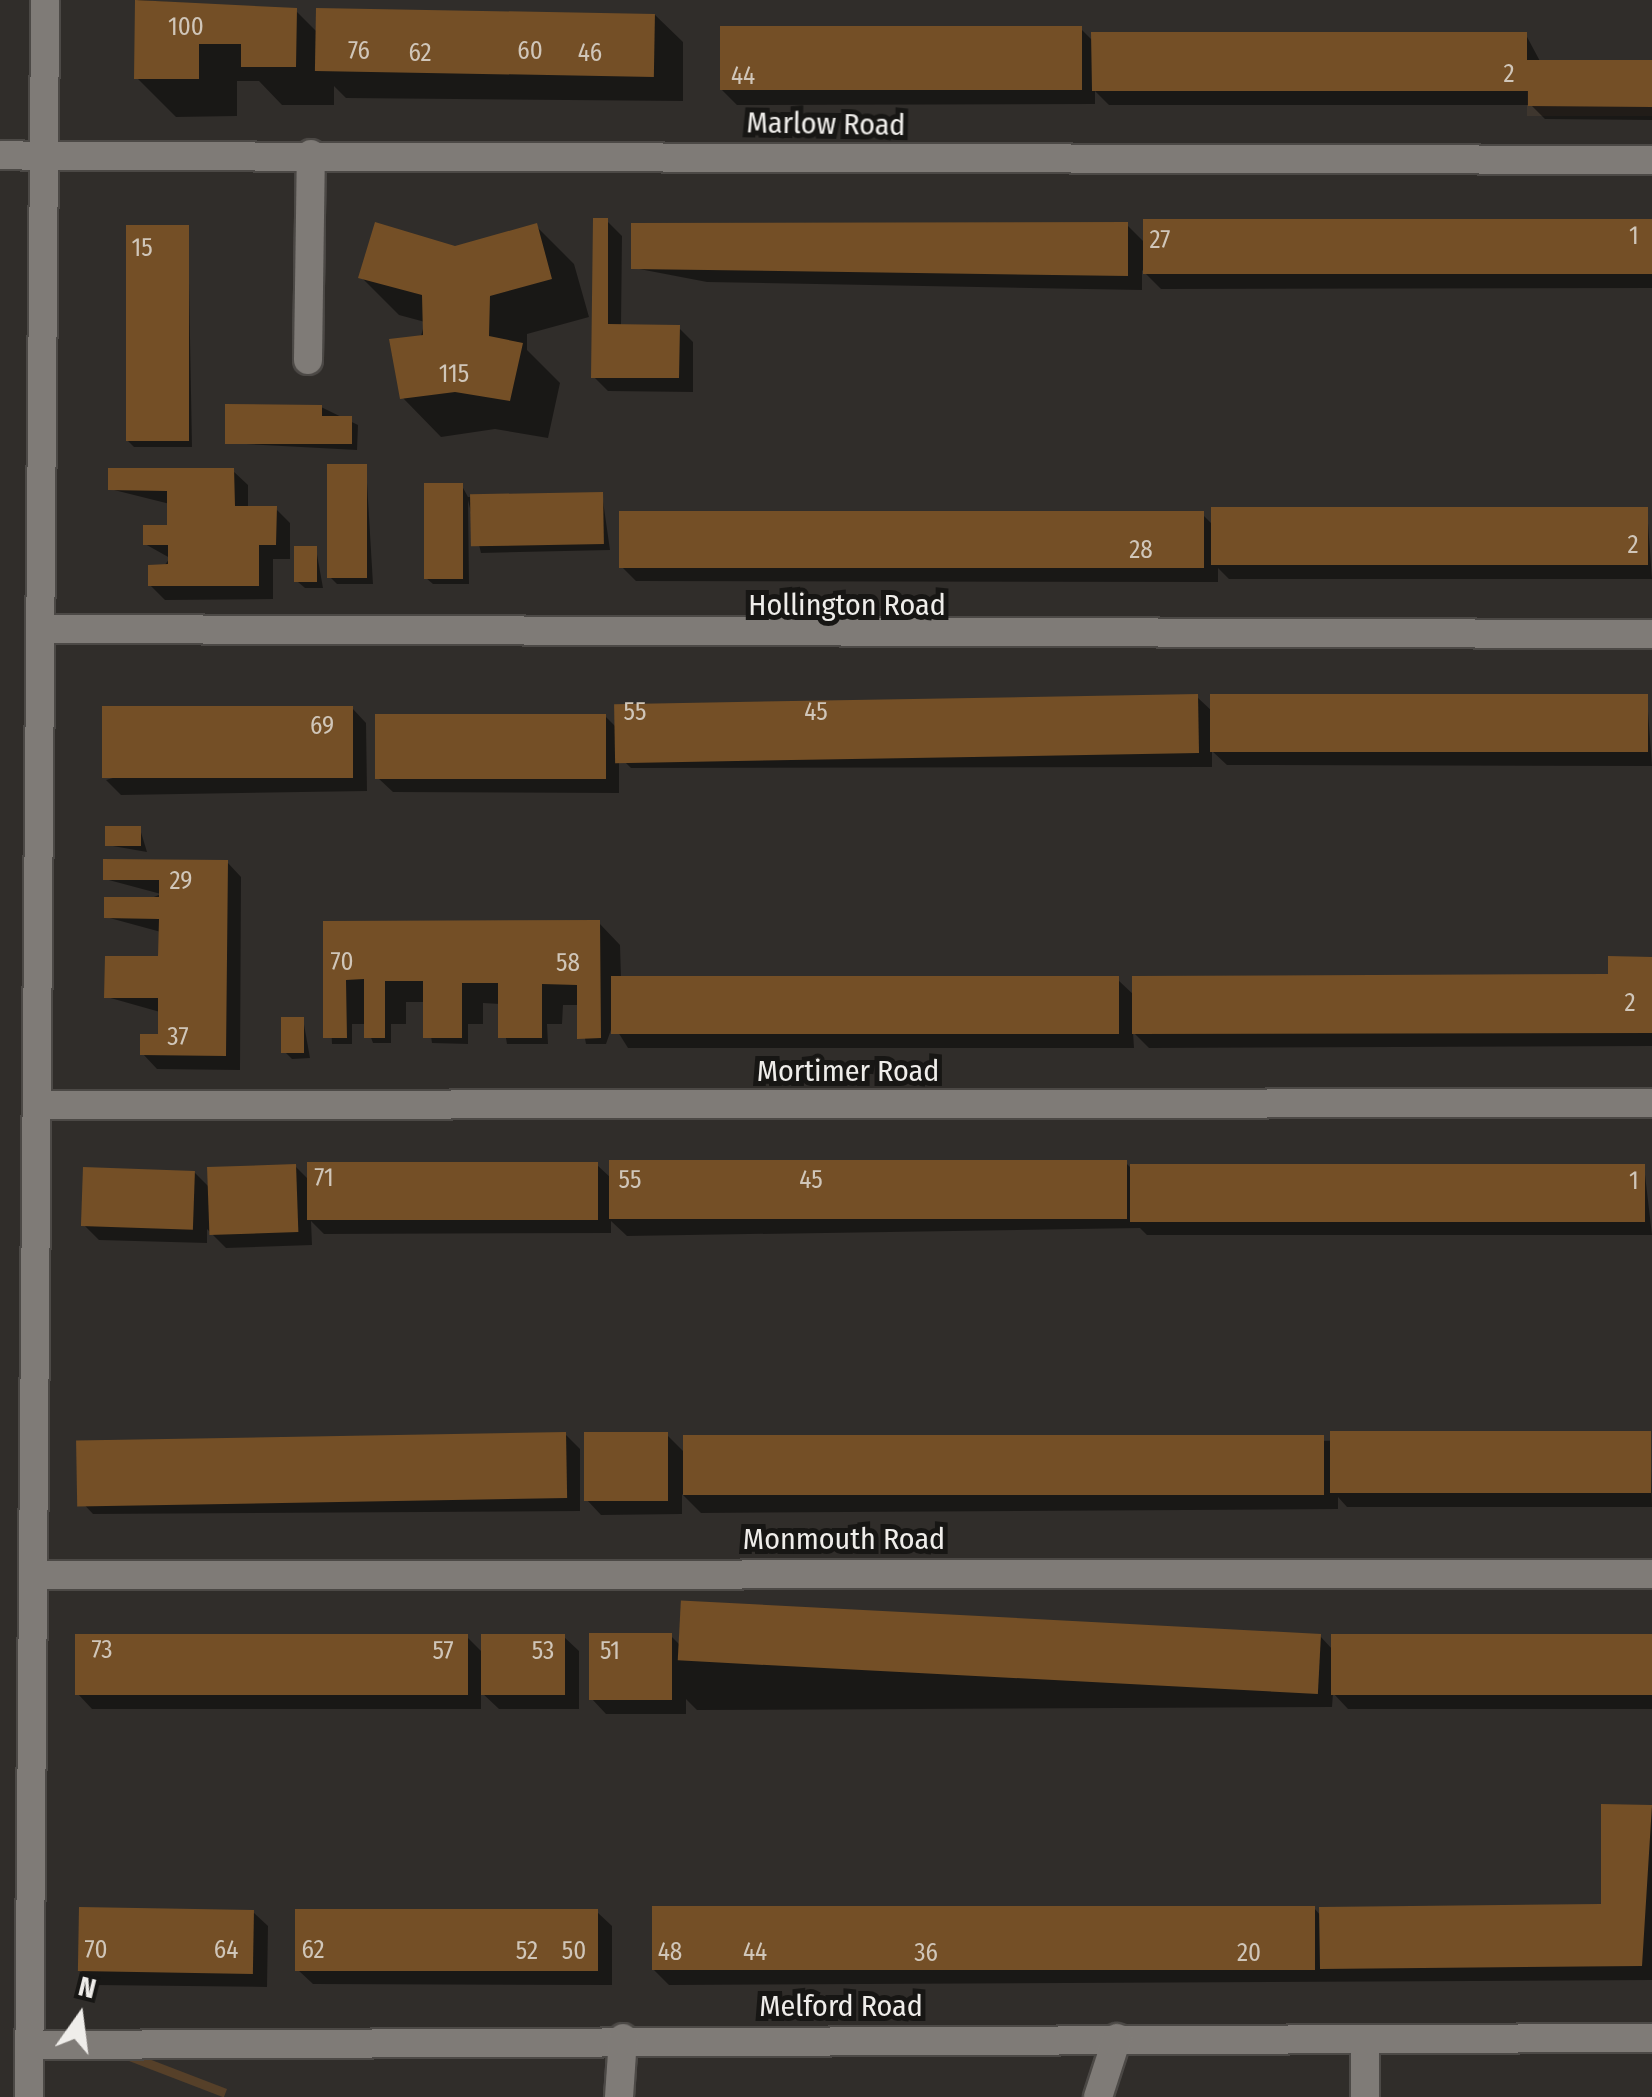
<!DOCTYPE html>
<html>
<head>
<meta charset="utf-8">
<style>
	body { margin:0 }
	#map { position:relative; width:1652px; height:2097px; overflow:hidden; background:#302d2a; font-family:"Fira Sans Condensed",sans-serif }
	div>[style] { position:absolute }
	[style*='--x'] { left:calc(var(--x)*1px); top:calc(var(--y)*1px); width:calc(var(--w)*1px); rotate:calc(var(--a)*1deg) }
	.built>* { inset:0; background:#3e362e; transform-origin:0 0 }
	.green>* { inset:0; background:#564029; transform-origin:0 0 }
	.shadow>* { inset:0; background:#0007 }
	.building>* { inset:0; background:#744f26; transform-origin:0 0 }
	.roads { filter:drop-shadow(2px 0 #4c4946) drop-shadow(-2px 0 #4c4946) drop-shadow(0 2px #4c4946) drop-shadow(0 -2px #4c4946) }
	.service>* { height:28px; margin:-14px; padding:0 14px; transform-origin:14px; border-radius:14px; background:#7f7b77 }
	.minor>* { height:28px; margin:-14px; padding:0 14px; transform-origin:14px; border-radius:14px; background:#7f7b77 }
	span { translate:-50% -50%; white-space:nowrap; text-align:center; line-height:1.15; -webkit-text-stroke:10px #171614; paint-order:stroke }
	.number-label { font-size:25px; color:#d0c6b9 }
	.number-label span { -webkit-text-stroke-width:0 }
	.street-label { font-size:30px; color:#efedea }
	.north { position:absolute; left:30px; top:1967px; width:100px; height:100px; -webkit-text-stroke:8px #171614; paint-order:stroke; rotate:14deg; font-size:28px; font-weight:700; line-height:40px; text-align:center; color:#efedea }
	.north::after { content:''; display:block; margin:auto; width:35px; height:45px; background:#efedea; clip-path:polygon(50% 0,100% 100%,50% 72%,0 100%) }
</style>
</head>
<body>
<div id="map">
	<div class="built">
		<i style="left:1527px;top:60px;width:125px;height:56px"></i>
	</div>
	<div class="green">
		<i style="left:227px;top:2089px;width:9px;height:160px;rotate:111deg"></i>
	</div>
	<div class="shadow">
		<i style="clip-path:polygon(138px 0,296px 11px,318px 33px,654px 14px,683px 42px,683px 101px,346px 98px,334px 86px,334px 105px,282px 105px,259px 81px,237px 81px,237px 116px,176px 117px,137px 78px)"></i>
		<i style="clip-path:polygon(1081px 29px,1094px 42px,1526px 35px,1541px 63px,1652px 63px,1652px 120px,1545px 119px,1531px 105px,1109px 105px,1095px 91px,1095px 104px,737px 105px,722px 90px)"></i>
		<i style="clip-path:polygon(607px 221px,622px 236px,621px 327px,679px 328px,693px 342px,693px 392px,608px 391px,594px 377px)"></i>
		<i style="clip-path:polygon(1652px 222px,1652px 288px,1161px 289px,1142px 270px,1142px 290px,707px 282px,634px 268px,1127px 225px,1146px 244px)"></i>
		<i style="clip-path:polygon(536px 226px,574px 264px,589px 317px,527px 334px,527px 350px,560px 383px,548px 438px,495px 429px,441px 437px,403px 398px,425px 322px,399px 315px,361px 277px)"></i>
		<i style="clip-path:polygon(188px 228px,192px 447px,134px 447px,127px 440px)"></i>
		<i style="clip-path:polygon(321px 407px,358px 425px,357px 450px,227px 443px)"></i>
		<i style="clip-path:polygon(366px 466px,373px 584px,337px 584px,330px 577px)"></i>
		<i style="clip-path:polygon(233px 471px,248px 485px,248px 508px,276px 509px,290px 523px,290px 559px,273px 559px,273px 599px,165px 600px,150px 585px,170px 558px,145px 544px,170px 528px,170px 504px,110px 489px)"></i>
		<i style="clip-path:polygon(462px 486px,468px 497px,602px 494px,610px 550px,481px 553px,468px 500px,469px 584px,433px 584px,426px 578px)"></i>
		<i style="clip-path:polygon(1647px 509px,1652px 579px,1229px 579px,1218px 568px,1218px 582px,636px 581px,622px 567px,1203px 515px,1214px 526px)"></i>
		<i style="clip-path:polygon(316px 549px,323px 588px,305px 588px,298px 582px)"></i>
		<i style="clip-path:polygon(1197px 697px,1213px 712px,1647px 698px,1652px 766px,1227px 765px,1212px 751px,1212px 767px,631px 768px,619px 756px,619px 793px,393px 792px,378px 778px,605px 716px,617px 728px)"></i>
		<i style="clip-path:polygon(352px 708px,366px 723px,367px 791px,121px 795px,106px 780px)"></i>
		<i style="clip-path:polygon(140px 829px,147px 852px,107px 845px)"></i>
		<i style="clip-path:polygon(227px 862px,241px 877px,240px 1070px,157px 1069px,143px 1054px,160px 1037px,160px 1012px,107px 997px,161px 959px,161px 932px,106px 917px,161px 894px,105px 879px)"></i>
		<i style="clip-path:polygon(326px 923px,599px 923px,620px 945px,621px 978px,1118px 980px,1135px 996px,1610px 976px,1652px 960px,1652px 1046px,1149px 1048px,1133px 1032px,1134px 1048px,628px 1048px,613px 1024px,606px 1044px,586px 1044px,579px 1005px,563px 1005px,562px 1024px,547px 1024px,548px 1044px,507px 1044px,500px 1004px,483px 1003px,483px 1024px,468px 1024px,468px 1044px,432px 1043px,426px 1002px,406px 1002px,406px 1024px,391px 1024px,391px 1043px,373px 1043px,366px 1024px,352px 1024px,352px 1044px,332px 1044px)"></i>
		<i style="clip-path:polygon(303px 1019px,310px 1058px,292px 1059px,285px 1052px)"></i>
		<i style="clip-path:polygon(1126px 1163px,1133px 1170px,1644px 1166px,1652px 1235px,1147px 1235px,1140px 1228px,627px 1236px,611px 1221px,611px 1233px,324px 1234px,311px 1221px,312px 1245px,226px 1248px,207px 1229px,207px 1243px,99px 1240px,84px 1225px,194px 1172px,210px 1188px,296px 1167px,310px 1181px,596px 1164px,612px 1179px)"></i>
		<i style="clip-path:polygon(565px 1434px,580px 1449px,580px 1511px,93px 1514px,79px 1499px)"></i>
		<i style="clip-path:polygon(1650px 1434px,1652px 1507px,1347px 1507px,1338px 1497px,1338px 1509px,701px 1513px,682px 1494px,682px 1514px,601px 1515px,587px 1500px,667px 1435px,686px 1454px)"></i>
		<i style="clip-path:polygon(466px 1636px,484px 1654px,564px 1637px,579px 1651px,579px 1709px,499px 1709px,481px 1692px,481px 1709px,92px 1709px,78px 1694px)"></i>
		<i style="clip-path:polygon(671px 1636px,682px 1647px,1320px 1636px,1333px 1650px,1652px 1638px,1652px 1709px,1348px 1709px,1333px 1693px,1332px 1707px,697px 1710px,686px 1699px,686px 1714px,606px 1714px,592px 1699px)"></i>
		<i style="clip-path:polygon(1604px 1806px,1652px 1808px,1652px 1980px,669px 1985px,654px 1970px,1314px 1908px,1321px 1916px,1604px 1906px)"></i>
		<i style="clip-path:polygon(253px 1912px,268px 1926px,267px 1987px,95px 1985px,80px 1970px)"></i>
		<i style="clip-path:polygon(597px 1912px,612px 1926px,612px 1985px,313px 1984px,298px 1970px)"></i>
	</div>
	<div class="building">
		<i style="clip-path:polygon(135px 0,297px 8px,296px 67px,241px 67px,241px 44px,199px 44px,199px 79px,134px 79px)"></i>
		<i style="left:316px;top:8px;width:339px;height:63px;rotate:1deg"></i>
		<i style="left:1082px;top:26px;width:64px;height:362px;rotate:90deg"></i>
		<i style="clip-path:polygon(1091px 32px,1527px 32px,1527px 60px,1652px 60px,1652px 107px,1528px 106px,1528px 91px,1092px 91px)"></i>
		<i style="clip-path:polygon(593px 218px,608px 218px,608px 324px,680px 325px,679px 378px,591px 378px)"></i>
		<i style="left:1652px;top:219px;width:55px;height:509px;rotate:90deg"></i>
		<i style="clip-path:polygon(375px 222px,455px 246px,537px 223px,552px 279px,490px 296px,489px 336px,523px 343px,510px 401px,455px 392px,400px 399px,389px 339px,423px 335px,422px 295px,358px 278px)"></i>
		<i style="clip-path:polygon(1128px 222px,1128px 276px,631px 269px,631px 223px)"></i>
		<i style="left:126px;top:225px;width:63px;height:216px"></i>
		<i style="clip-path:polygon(225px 404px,322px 405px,322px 416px,352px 416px,352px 444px,225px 444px)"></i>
		<i style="left:327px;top:464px;width:40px;height:114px"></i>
		<i style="clip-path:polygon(108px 468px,234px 468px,235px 506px,277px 506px,276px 545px,259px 545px,259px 586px,148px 586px,148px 565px,168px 564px,168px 545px,143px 545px,143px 525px,167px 525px,167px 491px,108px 490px)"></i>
		<i style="left:424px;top:483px;width:39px;height:96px"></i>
		<i style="left:603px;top:492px;width:52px;height:133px;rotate:89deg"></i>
		<i style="left:1648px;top:507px;width:58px;height:437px;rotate:90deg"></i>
		<i style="left:619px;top:511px;width:585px;height:57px"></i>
		<i style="left:317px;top:546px;width:36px;height:23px;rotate:90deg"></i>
		<i style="left:1198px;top:694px;width:59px;height:584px;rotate:89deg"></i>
		<i style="left:1210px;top:694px;width:438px;height:58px"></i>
		<i style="left:353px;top:706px;width:72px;height:251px;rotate:90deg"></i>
		<i style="left:375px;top:714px;width:231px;height:65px"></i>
		<i style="left:105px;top:826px;width:36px;height:20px"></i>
		<i style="clip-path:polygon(103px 859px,228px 860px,226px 1056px,140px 1055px,140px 1034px,158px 1034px,158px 998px,104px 998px,105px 956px,158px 956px,159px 919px,104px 918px,104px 897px,159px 897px,159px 880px,103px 880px)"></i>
		<i style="clip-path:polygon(600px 920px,601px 1038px,577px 1039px,577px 985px,542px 984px,542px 1038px,498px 1038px,498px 983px,462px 983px,462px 1038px,423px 1038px,423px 981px,385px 981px,385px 1038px,364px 1038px,364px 979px,346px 980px,347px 1038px,323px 1038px,323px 921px)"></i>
		<i style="clip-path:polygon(1608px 956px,1652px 957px,1652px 1033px,1132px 1034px,1132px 976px,1608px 974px)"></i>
		<i style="left:611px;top:976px;width:508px;height:58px"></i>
		<i style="left:304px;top:1017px;width:36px;height:23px;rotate:90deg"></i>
		<i style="left:1127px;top:1160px;width:59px;height:518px;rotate:90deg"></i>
		<i style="left:307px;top:1162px;width:291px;height:58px"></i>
		<i style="left:296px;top:1164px;width:68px;height:89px;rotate:88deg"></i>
		<i style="left:1130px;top:1164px;width:515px;height:58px"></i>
		<i style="left:83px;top:1167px;width:112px;height:59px;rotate:2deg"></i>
		<i style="left:1330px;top:1431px;width:321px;height:62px"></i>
		<i style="left:566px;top:1432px;width:66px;height:490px;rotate:89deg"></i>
		<i style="left:668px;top:1432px;width:69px;height:84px;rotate:90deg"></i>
		<i style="left:1324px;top:1435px;width:60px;height:641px;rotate:90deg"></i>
		<i style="left:589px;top:1633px;width:83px;height:67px"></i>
		<i style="left:75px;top:1634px;width:393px;height:61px"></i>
		<i style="left:481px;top:1634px;width:84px;height:61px"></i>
		<i style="left:1321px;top:1634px;width:60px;height:641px;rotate:93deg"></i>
		<i style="left:1331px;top:1634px;width:321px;height:61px"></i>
		<i style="clip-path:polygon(1601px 1804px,1652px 1805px,1642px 1966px,1320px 1969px,1319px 1907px,1601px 1904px)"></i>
		<i style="left:1315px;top:1906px;width:64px;height:663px;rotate:90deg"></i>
		<i style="left:79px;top:1907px;width:175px;height:64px;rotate:1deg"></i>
		<i style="left:295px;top:1909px;width:303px;height:62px"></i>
	</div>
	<div class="roads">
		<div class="service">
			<i style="--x:0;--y:155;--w:45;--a:1.3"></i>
			<i style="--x:308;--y:360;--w:206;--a:-89.2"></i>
			<i style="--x:1365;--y:2040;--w:57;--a:90"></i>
		</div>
		<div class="minor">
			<i style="--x:45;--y:156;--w:1607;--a:0.14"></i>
			<i style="--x:42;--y:629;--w:1610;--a:0.18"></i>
			<i style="--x:43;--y:1105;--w:1609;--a:-0.07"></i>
			<i style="--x:36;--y:1575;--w:1616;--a:-0.04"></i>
			<i style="--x:30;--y:2045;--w:1622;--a:-0.25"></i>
			<i style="--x:29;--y:2097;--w:2097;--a:-89.56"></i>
			<i style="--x:619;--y:2097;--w:59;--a:-86.1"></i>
			<i style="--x:1098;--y:2097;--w:62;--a:-72.1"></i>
		</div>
	</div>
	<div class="number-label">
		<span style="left:186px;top:27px">100</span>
		<span style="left:359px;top:51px">76</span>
		<span style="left:530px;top:51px">60</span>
		<span style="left:420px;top:53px">62</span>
		<span style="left:590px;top:53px">46</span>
		<span style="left:1509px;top:74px">2</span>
		<span style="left:743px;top:76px">44</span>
		<span style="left:1634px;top:236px">1</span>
		<span style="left:1160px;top:240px">27</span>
		<span style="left:142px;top:248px">15</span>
		<span style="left:454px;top:374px">115</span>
		<span style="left:1633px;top:545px">2</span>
		<span style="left:1141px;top:550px">28</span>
		<span style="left:635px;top:712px">55</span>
		<span style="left:816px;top:712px">45</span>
		<span style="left:322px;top:726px">69</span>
		<span style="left:181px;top:881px">29</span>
		<span style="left:342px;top:962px">70</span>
		<span style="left:568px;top:963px">58</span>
		<span style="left:1630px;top:1003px">2</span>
		<span style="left:178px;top:1037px">37</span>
		<span style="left:324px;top:1178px">71</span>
		<span style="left:630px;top:1180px">55</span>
		<span style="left:811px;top:1180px">45</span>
		<span style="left:1634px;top:1181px">1</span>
		<span style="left:102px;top:1650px">73</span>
		<span style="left:443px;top:1651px">57</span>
		<span style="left:543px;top:1651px">53</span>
		<span style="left:610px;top:1651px">51</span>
		<span style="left:96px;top:1950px">70</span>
		<span style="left:226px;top:1950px">64</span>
		<span style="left:313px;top:1950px">62</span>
		<span style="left:527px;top:1951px">52</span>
		<span style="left:574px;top:1951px">50</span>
		<span style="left:670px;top:1952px">48</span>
		<span style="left:755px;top:1952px">44</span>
		<span style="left:926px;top:1953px">36</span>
		<span style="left:1249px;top:1953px">20</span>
	</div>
	<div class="street-label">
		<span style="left:826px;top:124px;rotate:1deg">Marlow Road</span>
		<span style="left:847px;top:605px">Hollington Road</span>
		<span style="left:848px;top:1071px">Mortimer Road</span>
		<span style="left:844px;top:1539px">Monmouth Road</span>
		<span style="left:841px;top:2006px">Melford Road</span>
	</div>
	<div class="north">N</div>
</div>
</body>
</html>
